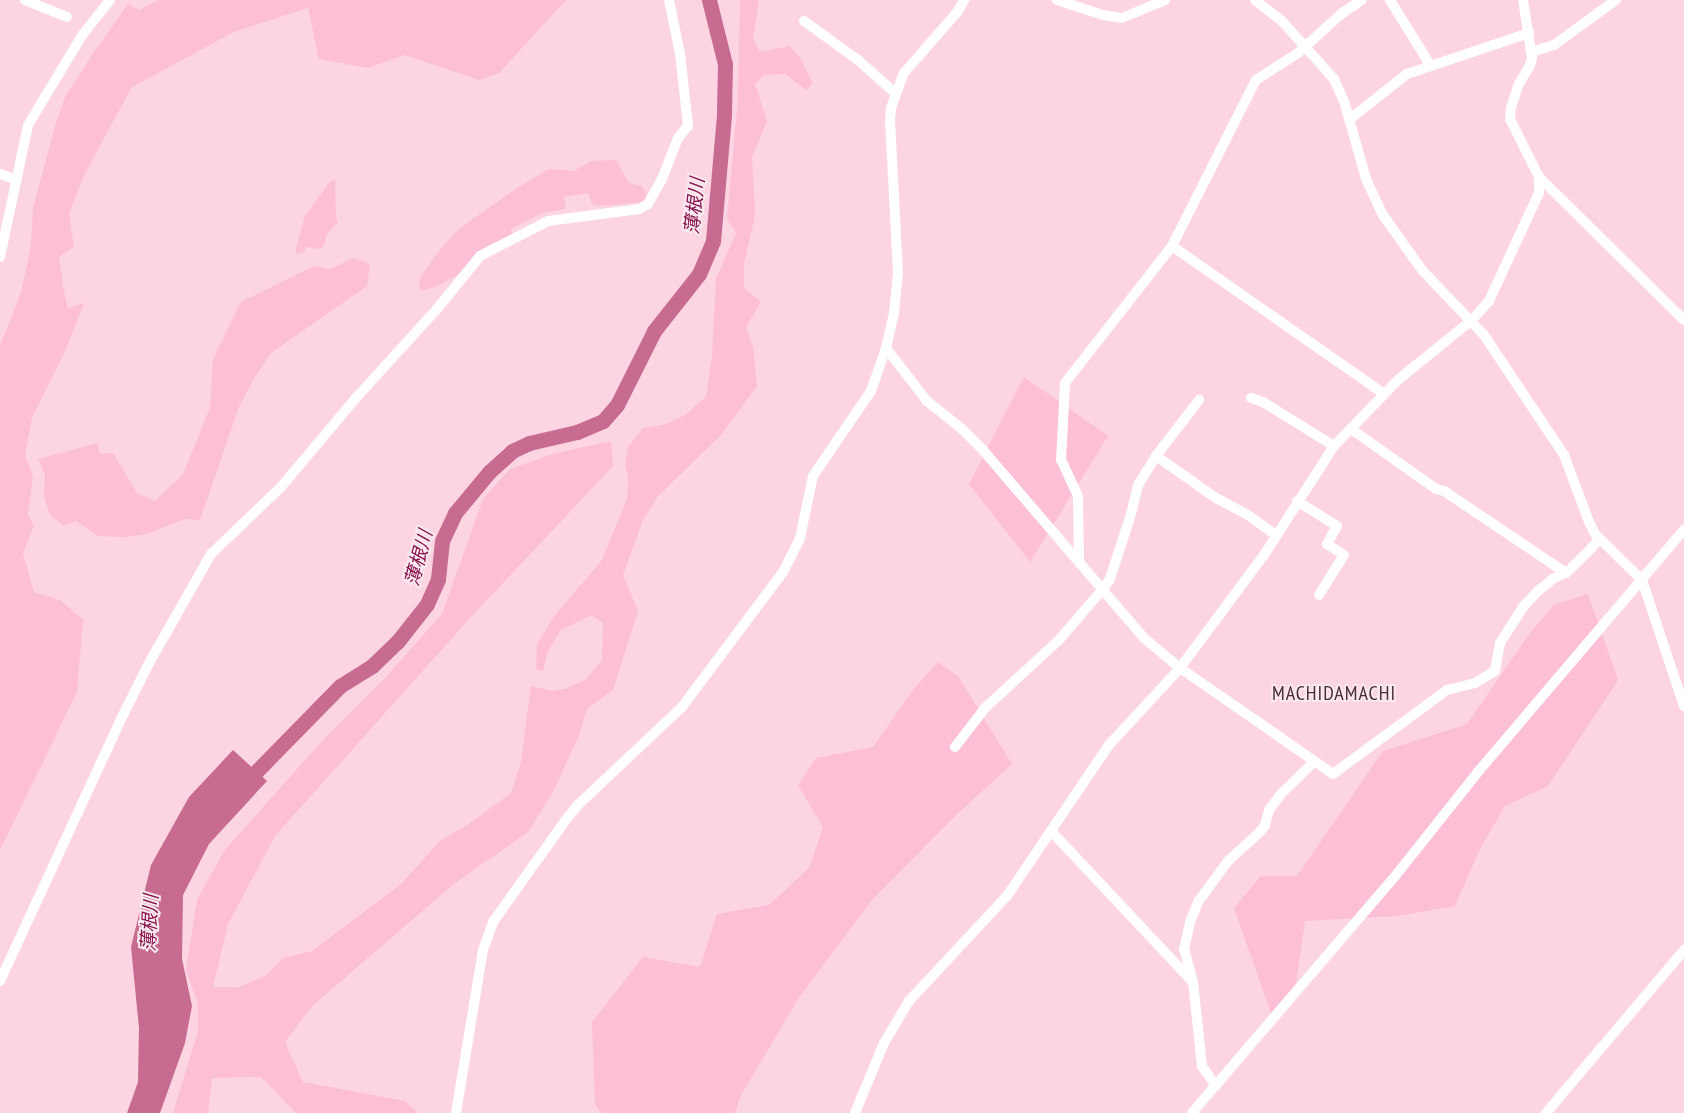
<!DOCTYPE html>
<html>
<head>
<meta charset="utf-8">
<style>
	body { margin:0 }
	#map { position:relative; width:1684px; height:1113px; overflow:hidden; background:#fdd4e2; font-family:"PT Sans Narrow","Noto Sans JP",sans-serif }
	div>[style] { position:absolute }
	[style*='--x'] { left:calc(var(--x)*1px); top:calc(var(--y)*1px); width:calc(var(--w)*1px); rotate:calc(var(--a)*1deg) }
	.green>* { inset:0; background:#fdbfd5 }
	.water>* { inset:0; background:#c86b90 }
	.river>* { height:15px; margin:-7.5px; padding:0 7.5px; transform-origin:7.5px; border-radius:7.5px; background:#c86b90 }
	.minor>* { height:10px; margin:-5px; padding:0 5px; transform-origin:5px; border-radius:5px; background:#fff }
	span { translate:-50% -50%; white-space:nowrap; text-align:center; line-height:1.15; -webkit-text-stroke:4px #fae9ee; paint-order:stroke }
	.water-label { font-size:19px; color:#86134e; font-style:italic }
	.quarter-label { font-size:20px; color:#4c2c38; letter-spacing:1px }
</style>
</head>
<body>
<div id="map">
	<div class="green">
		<i style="clip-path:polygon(158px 0,566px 0,499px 73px,479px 80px,404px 55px,368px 68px,319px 59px,308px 8px,234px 32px,132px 87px,85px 173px,69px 214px,74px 247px,59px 257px,64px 292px,68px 308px,84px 303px,66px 349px,32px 418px,25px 456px,33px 477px,28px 514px,34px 526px,23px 553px,34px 592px,60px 600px,83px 620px,77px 692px,0 850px,0 346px,21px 293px,31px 246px,33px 208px,55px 126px,65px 97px,92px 55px,128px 4px,139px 10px)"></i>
		<i style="clip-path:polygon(740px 0,759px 0,753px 39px,760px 52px,789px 46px,800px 58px,813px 83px,806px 90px,785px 74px,764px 75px,755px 84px,767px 121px,752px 157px,755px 215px,744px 264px,744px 288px,761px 302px,746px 327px,753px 347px,757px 386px,720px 436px,658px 496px,643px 520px,623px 575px,638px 611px,613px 690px,587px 709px,578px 738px,553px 792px,528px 832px,455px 883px,312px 1006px,285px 1042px,303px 1082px,405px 1101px,418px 1113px,296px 1113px,261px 1077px,212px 1078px,208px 1113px,173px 1113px,198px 1031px,198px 1004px,186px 970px,197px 900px,224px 851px,323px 740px,386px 677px,442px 614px,483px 499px,510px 469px,553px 454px,611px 441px,613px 466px,471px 617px,275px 836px,228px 924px,213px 987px,239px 987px,265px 976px,283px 958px,312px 951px,401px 884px,440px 841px,470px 823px,511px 793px,521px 762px,531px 686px,552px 691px,565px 689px,585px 680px,602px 660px,603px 623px,591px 615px,561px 630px,548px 651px,543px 671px,536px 669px,537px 645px,552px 619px,602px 560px,627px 499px,628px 477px,625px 464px,628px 447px,643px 428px,667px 424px,685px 415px,706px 397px,712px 357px,716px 279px,736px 233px,727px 219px,738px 99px)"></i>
		<i style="clip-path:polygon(616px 160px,629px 183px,642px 186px,646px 194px,645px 202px,597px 206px,592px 204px,588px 193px,564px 197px,566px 209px,542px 213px,511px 229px,512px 237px,461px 273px,435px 287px,421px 291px,419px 284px,421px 276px,442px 247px,460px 228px,517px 188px,549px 169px,574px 171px,591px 161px)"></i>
		<i style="clip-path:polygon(335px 179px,336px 217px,338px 222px,327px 234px,324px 245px,320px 249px,306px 247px,304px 252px,296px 254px,296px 248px,305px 216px,328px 184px)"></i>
		<i style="clip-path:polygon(353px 258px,370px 264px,367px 286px,271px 353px,255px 377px,239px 407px,200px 520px,184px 519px,147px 534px,126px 537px,98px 536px,76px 521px,64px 526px,50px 515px,44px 496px,45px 475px,38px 459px,98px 443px,100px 454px,113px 453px,137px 493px,155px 501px,183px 474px,210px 408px,213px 359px,241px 302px,314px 266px,330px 269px)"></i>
		<i style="clip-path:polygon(1024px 377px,1108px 436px,1030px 562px,969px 484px)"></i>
		<i style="clip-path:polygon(1588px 594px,1618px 680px,1548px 786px,1505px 806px,1480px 849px,1455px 906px,1398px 916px,1305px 921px,1293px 1003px,1271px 1013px,1234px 908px,1261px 876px,1297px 876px,1383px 751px,1467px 724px,1530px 633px,1554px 605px)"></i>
		<i style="clip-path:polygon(938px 662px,958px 676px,1012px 764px,956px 815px,871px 901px,800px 996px,741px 1095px,735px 1113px,601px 1113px,595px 1104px,592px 1022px,643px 957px,700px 967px,717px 914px,769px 905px,809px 868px,823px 827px,798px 785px,816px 758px,873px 747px,913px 690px)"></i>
	</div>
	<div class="water">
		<i style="clip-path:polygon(233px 750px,267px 781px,209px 844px,183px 895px,182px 959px,192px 1006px,185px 1043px,160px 1113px,127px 1113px,138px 1082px,139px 1028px,131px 947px,151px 865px,189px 797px)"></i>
	</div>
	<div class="river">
		<i style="--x:243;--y:785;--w:139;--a:-45.6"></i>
		<i style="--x:340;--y:686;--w:38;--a:-32"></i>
		<i style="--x:372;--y:666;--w:36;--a:-44"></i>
		<i style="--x:398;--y:641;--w:47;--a:-51.9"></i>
		<i style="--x:427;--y:604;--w:27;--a:-66"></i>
		<i style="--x:438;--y:579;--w:38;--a:-84"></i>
		<i style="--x:442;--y:541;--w:31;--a:-65"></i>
		<i style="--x:455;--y:513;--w:53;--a:-50.3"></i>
		<i style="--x:489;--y:472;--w:31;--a:-42"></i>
		<i style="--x:512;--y:451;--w:19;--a:-25"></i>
		<i style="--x:529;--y:443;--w:49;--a:-12.9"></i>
		<i style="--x:577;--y:432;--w:28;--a:-23"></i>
		<i style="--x:603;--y:421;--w:21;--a:-49"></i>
		<i style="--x:617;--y:405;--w:83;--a:-63.4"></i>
		<i style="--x:654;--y:331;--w:73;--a:-51.7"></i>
		<i style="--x:699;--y:274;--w:36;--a:-67"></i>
		<i style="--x:713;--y:241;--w:127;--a:-85"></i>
		<i style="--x:724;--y:114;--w:50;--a:-88.9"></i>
		<i style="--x:725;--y:64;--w:66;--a:-104"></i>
	</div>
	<div class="minor">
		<i style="--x:25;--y:0;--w:45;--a:22"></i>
		<i style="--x:1057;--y:0;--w:48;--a:18.1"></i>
		<i style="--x:1103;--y:15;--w:19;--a:9"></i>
		<i style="--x:1122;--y:18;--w:47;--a:-22.7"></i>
		<i style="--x:1255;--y:0;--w:34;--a:38"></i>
		<i style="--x:1282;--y:21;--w:78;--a:48.1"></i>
		<i style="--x:1334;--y:79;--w:24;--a:66"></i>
		<i style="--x:1344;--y:101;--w:81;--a:74.2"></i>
		<i style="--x:1366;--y:179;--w:40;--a:65"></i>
		<i style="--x:1383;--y:215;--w:67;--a:54.7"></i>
		<i style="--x:1422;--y:270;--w:90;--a:46.4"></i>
		<i style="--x:1484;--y:335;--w:144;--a:56.3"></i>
		<i style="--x:1564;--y:455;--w:72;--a:69.5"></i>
		<i style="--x:1589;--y:522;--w:13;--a:63"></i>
		<i style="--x:1595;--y:534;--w:66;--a:44.4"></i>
		<i style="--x:1642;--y:580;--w:133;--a:71.6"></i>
		<i style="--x:1390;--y:0;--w:78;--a:58.2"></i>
		<i style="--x:804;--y:21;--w:67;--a:35.8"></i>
		<i style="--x:858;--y:60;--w:50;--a:41.7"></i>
		<i style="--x:1531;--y:52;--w:24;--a:-17"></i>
		<i style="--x:1554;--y:45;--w:77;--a:-36"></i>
		<i style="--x:1350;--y:119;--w:73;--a:-38.3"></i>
		<i style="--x:1407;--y:74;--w:129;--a:-18.6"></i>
		<i style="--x:0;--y:174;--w:18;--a:19"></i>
		<i style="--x:1539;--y:177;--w:204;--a:44.6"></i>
		<i style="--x:1172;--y:246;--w:259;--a:34.9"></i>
		<i style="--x:0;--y:257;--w:135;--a:-78"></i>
		<i style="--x:28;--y:125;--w:106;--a:-58.9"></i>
		<i style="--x:83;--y:34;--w:43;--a:-51.5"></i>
		<i style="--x:886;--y:348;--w:67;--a:52.3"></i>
		<i style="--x:927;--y:401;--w:45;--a:38.7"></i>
		<i style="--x:962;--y:429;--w:28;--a:45"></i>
		<i style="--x:982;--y:449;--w:249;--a:49.4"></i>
		<i style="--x:1144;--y:638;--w:47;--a:39.8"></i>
		<i style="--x:1180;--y:668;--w:186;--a:34.7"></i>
		<i style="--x:1333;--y:774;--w:142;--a:-36.4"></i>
		<i style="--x:1447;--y:690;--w:29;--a:-14"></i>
		<i style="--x:1475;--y:683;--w:23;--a:-31"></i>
		<i style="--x:1495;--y:671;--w:28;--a:-80"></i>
		<i style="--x:1500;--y:643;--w:43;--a:-57.4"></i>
		<i style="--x:1523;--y:607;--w:23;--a:-47"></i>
		<i style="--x:1539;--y:590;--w:19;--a:-39"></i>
		<i style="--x:1554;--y:578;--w:13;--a:-23"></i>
		<i style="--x:1566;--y:573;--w:29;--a:-44"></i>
		<i style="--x:1587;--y:553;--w:18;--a:-49"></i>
		<i style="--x:1251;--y:398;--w:13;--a:18"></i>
		<i style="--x:1263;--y:402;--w:84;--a:31.8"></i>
		<i style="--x:1351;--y:429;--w:104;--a:35.2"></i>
		<i style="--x:1436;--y:489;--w:8;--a:14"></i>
		<i style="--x:1444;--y:491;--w:147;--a:33.9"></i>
		<i style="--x:1156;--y:456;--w:71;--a:-52.5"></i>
		<i style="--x:1297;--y:501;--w:47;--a:32"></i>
		<i style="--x:1337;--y:526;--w:21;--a:119"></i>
		<i style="--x:1327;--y:544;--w:20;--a:33"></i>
		<i style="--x:1344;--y:555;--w:47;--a:122"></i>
		<i style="--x:1079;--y:563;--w:67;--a:-90.9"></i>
		<i style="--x:1078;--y:496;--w:40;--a:-115"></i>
		<i style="--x:1061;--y:460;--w:77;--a:-87"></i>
		<i style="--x:1065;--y:383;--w:174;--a:-52"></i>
		<i style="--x:1172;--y:246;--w:186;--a:-63.2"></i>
		<i style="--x:1256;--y:80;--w:50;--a:-32.7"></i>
		<i style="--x:1298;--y:53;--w:58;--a:-42.2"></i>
		<i style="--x:1341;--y:14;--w:25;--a:-34"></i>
		<i style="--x:955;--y:747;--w:49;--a:-52.4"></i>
		<i style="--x:985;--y:708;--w:100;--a:-42.6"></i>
		<i style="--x:1059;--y:640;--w:66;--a:-49.3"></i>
		<i style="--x:1102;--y:590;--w:14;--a:-54"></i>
		<i style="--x:1110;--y:579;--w:68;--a:-72.1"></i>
		<i style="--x:1131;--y:514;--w:30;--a:-76"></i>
		<i style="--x:1138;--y:485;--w:34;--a:-58"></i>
		<i style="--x:1156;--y:456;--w:73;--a:35"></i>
		<i style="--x:1216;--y:498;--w:36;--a:28"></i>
		<i style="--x:1248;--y:515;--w:34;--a:36"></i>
		<i style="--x:1051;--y:831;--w:206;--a:46.8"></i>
		<i style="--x:0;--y:981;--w:291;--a:-65.2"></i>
		<i style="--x:122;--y:717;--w:58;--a:-63.4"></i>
		<i style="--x:148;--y:665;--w:128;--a:-60.4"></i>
		<i style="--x:211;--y:554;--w:97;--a:-43.7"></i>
		<i style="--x:281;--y:487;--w:115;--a:-49.9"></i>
		<i style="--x:355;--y:399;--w:122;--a:-47.7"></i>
		<i style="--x:437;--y:309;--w:68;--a:-50.9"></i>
		<i style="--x:480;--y:256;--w:76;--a:-27.2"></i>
		<i style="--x:548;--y:221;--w:92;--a:-7.5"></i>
		<i style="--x:639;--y:209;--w:10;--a:-29"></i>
		<i style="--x:648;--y:204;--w:29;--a:-61"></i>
		<i style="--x:662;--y:179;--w:44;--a:-68.7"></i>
		<i style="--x:678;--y:138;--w:16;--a:-50"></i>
		<i style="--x:688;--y:126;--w:72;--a:-96.3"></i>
		<i style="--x:680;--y:54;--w:55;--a:-101.5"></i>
		<i style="--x:1216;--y:1086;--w:24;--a:-125"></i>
		<i style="--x:1202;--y:1066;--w:84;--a:-96.1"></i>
		<i style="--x:1193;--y:982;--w:34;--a:-105"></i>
		<i style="--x:1184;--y:949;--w:28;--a:-77"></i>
		<i style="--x:1190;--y:922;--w:22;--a:-68"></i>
		<i style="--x:1198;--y:902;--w:51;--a:-53.8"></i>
		<i style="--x:1228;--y:861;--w:43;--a:-42.2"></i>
		<i style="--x:1260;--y:832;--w:9;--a:-54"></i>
		<i style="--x:1265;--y:825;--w:16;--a:-75"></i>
		<i style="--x:1269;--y:810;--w:21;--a:-53"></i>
		<i style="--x:1282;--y:793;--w:45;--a:-44.1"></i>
		<i style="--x:456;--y:1113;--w:165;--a:-80.6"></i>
		<i style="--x:483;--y:950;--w:30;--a:-70"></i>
		<i style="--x:493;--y:922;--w:124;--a:-54.5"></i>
		<i style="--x:565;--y:821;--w:22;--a:-51"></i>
		<i style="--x:579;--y:804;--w:141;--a:-43.3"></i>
		<i style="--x:682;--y:707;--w:169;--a:-53.2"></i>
		<i style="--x:783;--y:572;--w:38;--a:-63"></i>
		<i style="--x:800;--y:538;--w:63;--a:-78.2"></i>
		<i style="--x:813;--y:476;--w:103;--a:-55.7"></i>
		<i style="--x:871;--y:391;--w:46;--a:-70.8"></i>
		<i style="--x:886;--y:348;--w:36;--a:-77"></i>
		<i style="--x:894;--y:313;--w:40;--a:-84.3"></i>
		<i style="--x:898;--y:273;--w:151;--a:-93"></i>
		<i style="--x:890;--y:122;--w:14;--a:-86"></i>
		<i style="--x:891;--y:108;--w:37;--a:-70"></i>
		<i style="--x:904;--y:73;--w:82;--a:-48.9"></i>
		<i style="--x:958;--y:11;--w:13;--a:-61"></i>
		<i style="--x:855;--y:1113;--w:76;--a:-67.5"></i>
		<i style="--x:884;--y:1043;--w:49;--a:-59.2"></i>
		<i style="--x:909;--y:1001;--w:144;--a:-47"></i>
		<i style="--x:1007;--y:896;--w:182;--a:-56"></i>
		<i style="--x:1109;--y:745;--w:105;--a:-47.3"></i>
		<i style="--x:1180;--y:668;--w:141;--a:-53.4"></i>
		<i style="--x:1264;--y:555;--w:130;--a:-57.3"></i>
		<i style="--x:1334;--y:446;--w:93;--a:-45.9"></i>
		<i style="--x:1399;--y:379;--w:94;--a:-38.9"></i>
		<i style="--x:1472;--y:320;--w:25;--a:-48"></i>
		<i style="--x:1489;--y:301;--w:119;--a:-65.2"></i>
		<i style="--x:1539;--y:193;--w:16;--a:-90"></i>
		<i style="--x:1539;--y:177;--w:65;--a:-116.6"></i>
		<i style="--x:1510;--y:119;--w:11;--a:-85"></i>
		<i style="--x:1511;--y:108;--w:25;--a:-72"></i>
		<i style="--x:1519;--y:84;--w:22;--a:-60"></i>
		<i style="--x:1530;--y:65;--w:7;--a:-74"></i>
		<i style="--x:1532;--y:58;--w:59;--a:-98.8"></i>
		<i style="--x:1192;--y:1113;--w:307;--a:-49.4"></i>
		<i style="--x:1392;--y:880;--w:137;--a:-51.5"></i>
		<i style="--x:1477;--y:773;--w:319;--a:-49.6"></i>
		<i style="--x:1546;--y:1113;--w:214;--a:-49.7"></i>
	</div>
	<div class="water-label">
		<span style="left:695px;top:206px;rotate:-84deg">薄根川</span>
		<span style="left:419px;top:558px;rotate:-75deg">薄根川</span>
		<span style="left:150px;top:923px;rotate:-87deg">薄根川</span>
	</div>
	<div class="quarter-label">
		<span style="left:1334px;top:693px">MACHIDAMACHI</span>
	</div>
</div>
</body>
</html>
